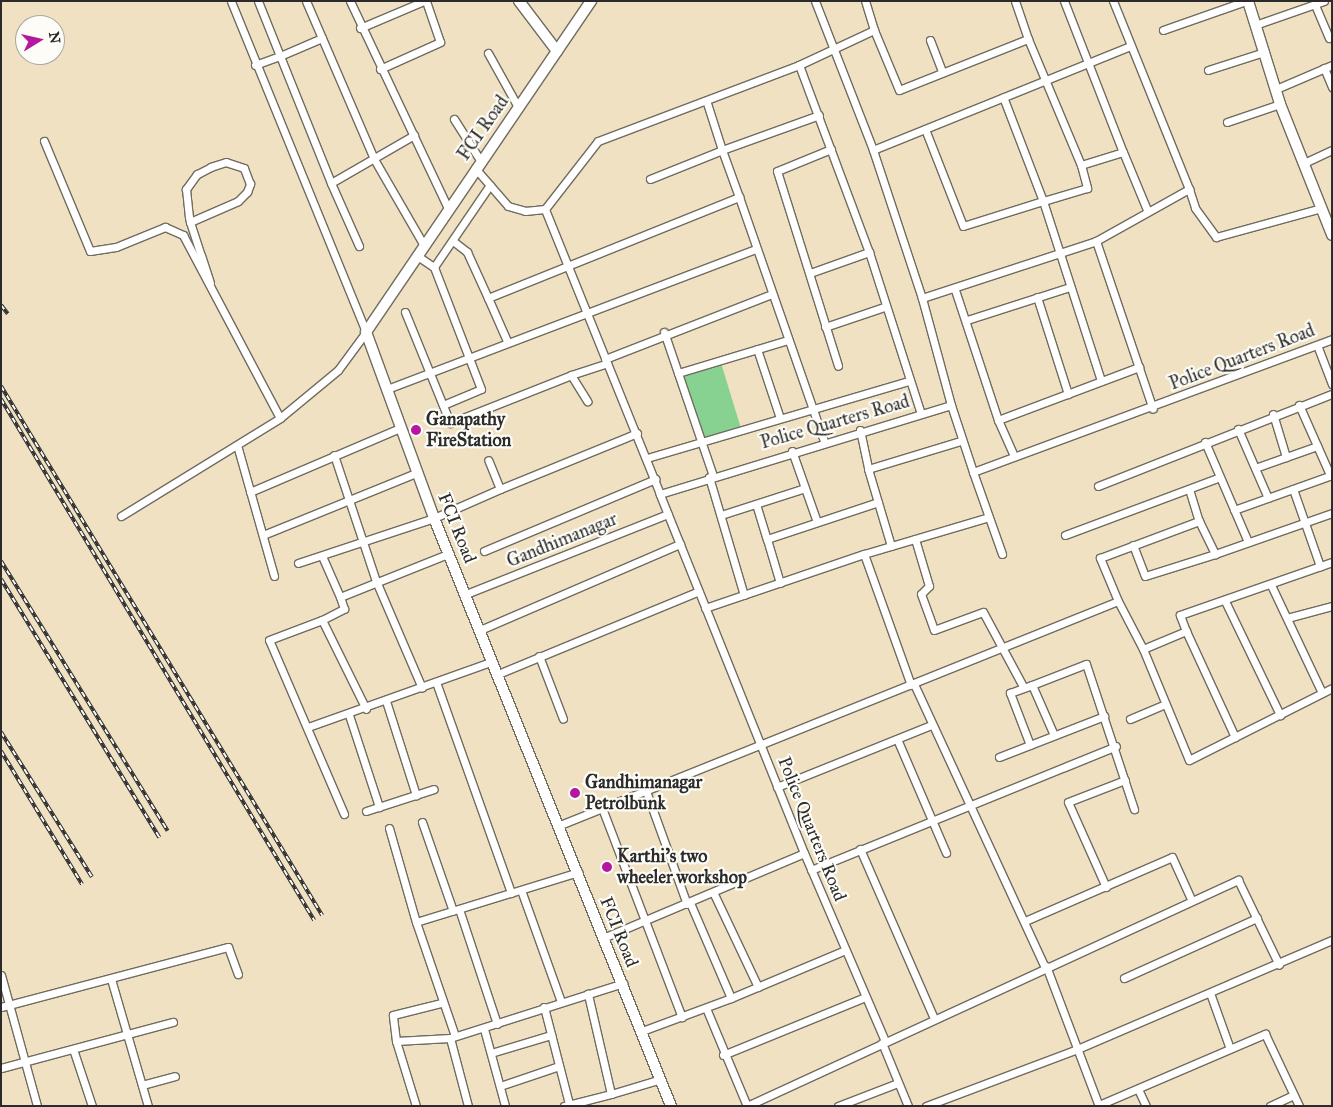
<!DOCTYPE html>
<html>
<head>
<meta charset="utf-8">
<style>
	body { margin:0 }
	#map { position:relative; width:1333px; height:1107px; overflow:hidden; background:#efe1c2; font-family:"IM FELL Great Primer",serif }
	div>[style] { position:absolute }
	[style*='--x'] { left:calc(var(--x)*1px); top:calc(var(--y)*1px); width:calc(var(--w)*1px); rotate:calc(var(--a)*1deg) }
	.green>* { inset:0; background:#87d290; transform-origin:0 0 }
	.roads { filter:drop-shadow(1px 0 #706b60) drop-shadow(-1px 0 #706b60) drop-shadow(0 1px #706b60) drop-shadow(0 -1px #706b60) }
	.street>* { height:7px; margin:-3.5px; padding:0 3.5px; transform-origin:3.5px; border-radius:3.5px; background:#fff }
	.secondary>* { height:10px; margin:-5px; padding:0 5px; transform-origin:5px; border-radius:5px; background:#fff }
	.rail>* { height:4px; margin-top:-2px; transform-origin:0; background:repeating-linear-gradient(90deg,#fdfcf7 0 5.5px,#2b2b2b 0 11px); box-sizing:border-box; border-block:1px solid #2b2b2b }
	.dots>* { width:14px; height:14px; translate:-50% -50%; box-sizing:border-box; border:2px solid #fdfcf7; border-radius:50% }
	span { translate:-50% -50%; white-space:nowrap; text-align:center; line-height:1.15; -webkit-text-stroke:4.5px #fdfcf7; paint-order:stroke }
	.street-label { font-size:18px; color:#2b2b2b }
	.poi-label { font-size:18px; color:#2b2b2b; font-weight:700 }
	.left { translate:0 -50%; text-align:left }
	.frame { position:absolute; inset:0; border:2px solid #2b2b2b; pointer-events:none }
	.north { position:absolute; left:15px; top:15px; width:50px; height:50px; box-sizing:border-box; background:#fdfcf7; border:1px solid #a9a8a5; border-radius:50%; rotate:81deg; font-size:14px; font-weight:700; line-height:20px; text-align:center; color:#2b2b2b }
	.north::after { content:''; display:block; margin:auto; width:18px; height:22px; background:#b5179e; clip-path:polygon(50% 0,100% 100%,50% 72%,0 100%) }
</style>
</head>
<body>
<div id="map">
	<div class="green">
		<i style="left:721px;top:363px;width:67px;height:42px;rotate:73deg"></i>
	</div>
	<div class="roads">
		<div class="street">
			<i style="--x:306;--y:1;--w:172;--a:66.7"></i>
			<i style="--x:374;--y:159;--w:98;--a:60"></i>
			<i style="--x:350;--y:1;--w:229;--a:64.7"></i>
			<i style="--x:815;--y:1;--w:160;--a:68.7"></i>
			<i style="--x:873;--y:150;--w:156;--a:71.7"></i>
			<i style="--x:1015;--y:1;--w:40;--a:71.1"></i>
			<i style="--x:1064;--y:1;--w:162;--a:68.7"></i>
			<i style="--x:1123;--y:152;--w:44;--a:162.8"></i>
			<i style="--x:1081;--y:165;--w:24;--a:75"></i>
			<i style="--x:1087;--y:188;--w:46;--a:163.5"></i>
			<i style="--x:1043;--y:201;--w:189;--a:72.1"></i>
			<i style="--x:1315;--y:5;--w:36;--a:67"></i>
			<i style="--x:1255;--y:25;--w:73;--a:-19.2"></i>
			<i style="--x:360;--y:28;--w:69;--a:-22.9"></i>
			<i style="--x:874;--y:30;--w:65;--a:67.4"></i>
			<i style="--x:899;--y:90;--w:139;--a:-21.6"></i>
			<i style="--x:1028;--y:39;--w:137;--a:67.2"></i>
			<i style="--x:1163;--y:30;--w:88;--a:-19.3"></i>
			<i style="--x:322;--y:38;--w:46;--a:156.8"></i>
			<i style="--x:280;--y:56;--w:137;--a:68.1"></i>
			<i style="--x:930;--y:40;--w:34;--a:69"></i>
			<i style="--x:488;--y:53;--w:62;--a:60.9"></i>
			<i style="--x:255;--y:65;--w:27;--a:-20"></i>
			<i style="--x:280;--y:56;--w:59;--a:-111.8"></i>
			<i style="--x:799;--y:65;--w:83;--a:-25"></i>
			<i style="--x:874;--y:30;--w:30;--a:-107"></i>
			<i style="--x:1324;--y:68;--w:21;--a:67"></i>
			<i style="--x:380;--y:69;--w:66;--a:-24.2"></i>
			<i style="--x:440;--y:42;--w:43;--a:-108.9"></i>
			<i style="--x:1208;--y:70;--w:59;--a:-17.8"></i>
			<i style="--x:1276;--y:89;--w:61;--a:-23.2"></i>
			<i style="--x:454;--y:119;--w:49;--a:57.6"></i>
			<i style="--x:1227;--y:122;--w:56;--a:-18.8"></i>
			<i style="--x:925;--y:129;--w:104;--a:68.6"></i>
			<i style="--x:963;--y:226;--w:84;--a:-17.4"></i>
			<i style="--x:1043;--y:201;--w:111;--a:-111"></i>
			<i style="--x:44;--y:141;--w:119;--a:67.3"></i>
			<i style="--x:90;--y:251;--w:26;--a:-9"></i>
			<i style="--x:116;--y:247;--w:53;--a:-22.2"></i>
			<i style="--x:165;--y:227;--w:20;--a:24"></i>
			<i style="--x:183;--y:235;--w:207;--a:62.1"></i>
			<i style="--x:831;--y:149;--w:58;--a:157.8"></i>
			<i style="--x:777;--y:171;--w:204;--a:72.6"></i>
			<i style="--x:873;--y:150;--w:278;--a:-22"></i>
			<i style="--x:1123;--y:152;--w:63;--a:67.5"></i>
			<i style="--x:1304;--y:163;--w:31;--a:-25"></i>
			<i style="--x:475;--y:168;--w:50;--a:49"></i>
			<i style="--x:508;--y:206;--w:18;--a:16"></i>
			<i style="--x:525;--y:211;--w:20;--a:-6"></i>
			<i style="--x:650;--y:179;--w:78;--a:-21.9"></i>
			<i style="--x:722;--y:150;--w:52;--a:-107.7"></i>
			<i style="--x:1189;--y:189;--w:20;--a:72"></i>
			<i style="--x:1195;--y:208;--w:36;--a:54"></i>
			<i style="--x:1216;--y:237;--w:109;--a:-15.4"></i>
			<i style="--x:739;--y:197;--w:50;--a:-109.9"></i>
			<i style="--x:722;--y:150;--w:103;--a:-19.8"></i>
			<i style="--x:190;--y:222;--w:52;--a:-23.6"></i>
			<i style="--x:238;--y:201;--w:13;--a:-45"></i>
			<i style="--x:247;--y:192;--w:9;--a:-69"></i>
			<i style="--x:250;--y:184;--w:17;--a:-111"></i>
			<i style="--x:244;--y:168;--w:19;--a:-162"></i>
			<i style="--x:226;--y:162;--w:16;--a:162"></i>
			<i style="--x:211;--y:167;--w:16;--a:153"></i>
			<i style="--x:197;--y:174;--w:19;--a:126"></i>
			<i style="--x:186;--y:189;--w:28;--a:84"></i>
			<i style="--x:189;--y:217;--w:5;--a:79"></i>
			<i style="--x:190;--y:222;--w:35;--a:72"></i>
			<i style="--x:201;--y:255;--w:29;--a:72"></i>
			<i style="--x:453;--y:241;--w:18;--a:38"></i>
			<i style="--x:467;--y:252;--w:51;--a:65.5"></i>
			<i style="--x:1096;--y:241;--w:107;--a:-29.2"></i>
			<i style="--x:1189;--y:189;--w:203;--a:-112"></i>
			<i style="--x:359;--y:246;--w:69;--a:-114"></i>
			<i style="--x:331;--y:183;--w:96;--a:-30"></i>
			<i style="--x:416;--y:255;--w:22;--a:34"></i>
			<i style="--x:810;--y:273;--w:63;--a:-19.6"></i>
			<i style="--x:955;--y:290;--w:137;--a:71.7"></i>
			<i style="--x:998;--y:420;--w:151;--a:-20.6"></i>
			<i style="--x:1037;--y:297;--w:102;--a:72.3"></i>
			<i style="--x:405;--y:312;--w:120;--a:67.9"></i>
			<i style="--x:450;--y:423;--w:130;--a:-21.6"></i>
			<i style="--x:571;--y:375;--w:31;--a:58"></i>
			<i style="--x:967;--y:320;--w:108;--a:-17.8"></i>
			<i style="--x:825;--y:327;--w:62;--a:-18.7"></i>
			<i style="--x:664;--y:332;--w:152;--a:71.2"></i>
			<i style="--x:507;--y:341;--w:47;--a:-113.8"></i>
			<i style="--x:488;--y:298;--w:271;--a:-21.9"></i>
			<i style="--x:739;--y:197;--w:258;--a:70.8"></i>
			<i style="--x:1317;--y:345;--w:42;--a:69"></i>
			<i style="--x:757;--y:349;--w:73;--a:71.6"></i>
			<i style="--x:605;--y:359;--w:179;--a:-21.3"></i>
			<i style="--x:678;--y:373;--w:115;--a:-16.7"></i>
			<i style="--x:571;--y:375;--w:38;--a:-18"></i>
			<i style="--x:387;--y:389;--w:395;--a:-20.8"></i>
			<i style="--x:443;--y:405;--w:41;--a:-22.8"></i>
			<i style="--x:481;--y:389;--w:131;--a:-111.1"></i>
			<i style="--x:434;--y:267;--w:99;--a:-55.7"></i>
			<i style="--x:951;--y:405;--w:71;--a:71.8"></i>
			<i style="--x:973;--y:472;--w:383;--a:-20.3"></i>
			<i style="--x:1299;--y:405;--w:77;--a:66.1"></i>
			<i style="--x:1273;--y:414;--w:45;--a:73.2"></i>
			<i style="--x:998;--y:420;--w:39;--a:66"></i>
			<i style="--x:1238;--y:429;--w:75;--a:66.5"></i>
			<i style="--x:860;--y:430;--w:40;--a:78"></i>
			<i style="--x:1205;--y:442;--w:109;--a:66.7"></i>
			<i style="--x:237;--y:445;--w:136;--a:74.2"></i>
			<i style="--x:792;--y:451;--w:75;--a:70.6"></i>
			<i style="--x:334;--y:455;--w:133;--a:71.6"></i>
			<i style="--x:376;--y:581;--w:116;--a:66.7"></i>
			<i style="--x:647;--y:458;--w:273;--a:-16.4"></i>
			<i style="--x:1255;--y:468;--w:66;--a:-19.5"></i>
			<i style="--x:973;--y:472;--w:87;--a:70.5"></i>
			<i style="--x:709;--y:477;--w:123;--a:73.5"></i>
			<i style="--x:1098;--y:486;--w:251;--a:-21.5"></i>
			<i style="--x:500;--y:489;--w:148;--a:-22.2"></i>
			<i style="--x:1189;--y:489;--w:34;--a:73"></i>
			<i style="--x:1293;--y:489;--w:82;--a:70.7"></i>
			<i style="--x:250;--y:492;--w:163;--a:-23.1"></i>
			<i style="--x:660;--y:494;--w:307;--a:-112"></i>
			<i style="--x:545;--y:209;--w:86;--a:-52.1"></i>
			<i style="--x:598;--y:141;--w:215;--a:-20.7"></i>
			<i style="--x:799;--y:65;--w:200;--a:69.5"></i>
			<i style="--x:869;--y:252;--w:170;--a:72.2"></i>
			<i style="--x:756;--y:504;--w:37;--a:73"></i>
			<i style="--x:1234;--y:510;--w:104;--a:-19.7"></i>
			<i style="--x:721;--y:515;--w:88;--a:-17.8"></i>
			<i style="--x:121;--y:516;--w:187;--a:-31.6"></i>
			<i style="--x:280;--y:418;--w:75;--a:-39.6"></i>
			<i style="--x:338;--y:370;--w:47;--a:-53.6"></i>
			<i style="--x:366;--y:332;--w:357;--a:-112.2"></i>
			<i style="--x:263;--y:535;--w:167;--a:-22.1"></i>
			<i style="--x:1065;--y:535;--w:165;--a:-20.5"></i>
			<i style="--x:915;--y:539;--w:49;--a:73.4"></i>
			<i style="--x:929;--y:586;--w:11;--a:135"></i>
			<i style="--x:921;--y:594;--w:38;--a:70"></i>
			<i style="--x:934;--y:630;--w:52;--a:-20.2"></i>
			<i style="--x:983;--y:612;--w:86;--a:61.7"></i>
			<i style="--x:1133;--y:545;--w:33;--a:69"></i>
			<i style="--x:1145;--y:576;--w:73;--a:-17.4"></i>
			<i style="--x:891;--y:546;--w:80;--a:-106.6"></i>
			<i style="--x:868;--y:469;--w:97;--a:-16.8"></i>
			<i style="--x:484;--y:551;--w:186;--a:-22.8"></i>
			<i style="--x:864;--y:554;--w:130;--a:-16.5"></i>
			<i style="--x:322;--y:556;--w:45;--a:66.3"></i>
			<i style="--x:340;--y:597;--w:118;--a:-21.8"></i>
			<i style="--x:298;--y:563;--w:143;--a:-18.3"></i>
			<i style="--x:434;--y:518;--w:72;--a:-23.7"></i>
			<i style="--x:500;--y:489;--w:31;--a:-112"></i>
			<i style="--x:780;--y:583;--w:46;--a:-106.5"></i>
			<i style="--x:767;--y:539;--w:117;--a:-18.4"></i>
			<i style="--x:1271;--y:585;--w:119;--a:64.7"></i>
			<i style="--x:466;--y:594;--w:217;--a:-21.6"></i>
			<i style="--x:1118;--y:601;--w:47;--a:-112.7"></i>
			<i style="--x:1100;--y:558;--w:106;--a:-20.5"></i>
			<i style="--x:1199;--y:521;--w:37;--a:64"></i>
			<i style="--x:1215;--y:554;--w:124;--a:-19.3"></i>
			<i style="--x:1225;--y:601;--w:127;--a:64.2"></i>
			<i style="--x:705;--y:608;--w:168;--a:-18.8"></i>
			<i style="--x:864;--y:554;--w:139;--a:70.3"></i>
			<i style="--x:1287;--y:618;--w:47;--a:-14.9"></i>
			<i style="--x:322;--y:620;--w:25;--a:-27"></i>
			<i style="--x:344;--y:609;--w:13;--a:-108"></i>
			<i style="--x:480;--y:630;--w:218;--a:-23.3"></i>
			<i style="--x:1186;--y:631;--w:117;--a:65.2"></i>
			<i style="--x:1143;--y:649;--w:120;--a:67.5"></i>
			<i style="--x:1189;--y:760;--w:160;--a:-26.7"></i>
			<i style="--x:539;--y:656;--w:67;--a:69.1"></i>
			<i style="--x:498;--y:674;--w:217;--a:-22.4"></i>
			<i style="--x:436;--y:682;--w:224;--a:70.4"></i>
			<i style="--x:914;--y:684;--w:312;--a:65.2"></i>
			<i style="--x:1032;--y:685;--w:58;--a:-21.3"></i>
			<i style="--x:1086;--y:664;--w:153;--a:71.7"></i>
			<i style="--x:386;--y:701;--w:99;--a:72.3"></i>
			<i style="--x:349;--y:715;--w:97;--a:71.9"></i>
			<i style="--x:1130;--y:719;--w:38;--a:-23"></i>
			<i style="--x:308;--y:727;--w:196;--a:-19.6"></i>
			<i style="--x:897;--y:739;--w:124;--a:66.7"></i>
			<i style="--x:1030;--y:745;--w:56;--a:-111"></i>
			<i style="--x:1010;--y:693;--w:23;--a:-20"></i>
			<i style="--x:1032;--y:685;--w:55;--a:66.3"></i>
			<i style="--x:999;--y:757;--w:113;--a:-21.3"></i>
			<i style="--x:777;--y:787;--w:166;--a:-21.9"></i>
			<i style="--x:646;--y:791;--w:120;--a:70.1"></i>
			<i style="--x:602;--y:808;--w:224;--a:69.1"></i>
			<i style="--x:366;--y:811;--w:71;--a:-17.9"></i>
			<i style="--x:344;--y:814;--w:189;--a:-113.3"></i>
			<i style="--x:269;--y:640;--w:57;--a:-20.7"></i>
			<i style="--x:322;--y:620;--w:99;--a:63.7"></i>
			<i style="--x:422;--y:822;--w:94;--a:70.8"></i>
			<i style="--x:560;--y:825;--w:601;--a:-21.87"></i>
			<i style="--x:1118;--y:601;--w:54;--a:62.5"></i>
			<i style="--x:1143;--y:649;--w:47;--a:-22.7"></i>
			<i style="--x:1186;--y:631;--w:17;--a:-111"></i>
			<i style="--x:1180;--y:615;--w:161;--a:-19.2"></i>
			<i style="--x:389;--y:828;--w:98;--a:74"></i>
			<i style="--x:860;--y:849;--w:184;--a:66.4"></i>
			<i style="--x:811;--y:870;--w:329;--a:-22.1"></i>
			<i style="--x:1106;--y:887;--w:93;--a:-114.1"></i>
			<i style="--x:1068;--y:802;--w:61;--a:-21.1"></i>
			<i style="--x:521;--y:890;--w:119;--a:70.3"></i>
			<i style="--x:714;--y:894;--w:103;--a:64.7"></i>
			<i style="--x:459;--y:909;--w:121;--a:71.7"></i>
			<i style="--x:1025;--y:921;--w:160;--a:-23.5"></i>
			<i style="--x:1172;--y:857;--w:46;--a:65.7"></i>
			<i style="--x:603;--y:938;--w:218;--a:-22.9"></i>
			<i style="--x:1046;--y:966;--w:150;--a:69.3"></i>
			<i style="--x:1;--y:975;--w:136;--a:74.6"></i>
			<i style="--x:1124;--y:978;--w:146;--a:-24.3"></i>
			<i style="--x:111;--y:979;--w:132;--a:73.8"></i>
			<i style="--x:1210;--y:993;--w:59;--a:70.3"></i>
			<i style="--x:731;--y:998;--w:124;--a:-22.8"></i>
			<i style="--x:1;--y:1007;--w:235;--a:-14.8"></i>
			<i style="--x:228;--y:947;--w:29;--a:70"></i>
			<i style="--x:544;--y:1007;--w:100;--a:75.5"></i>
			<i style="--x:706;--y:1008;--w:106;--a:67.3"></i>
			<i style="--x:484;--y:1029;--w:80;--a:74.7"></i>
			<i style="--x:642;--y:1031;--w:95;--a:-20.3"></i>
			<i style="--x:731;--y:998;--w:103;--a:-113.3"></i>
			<i style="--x:455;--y:1036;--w:120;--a:-108.9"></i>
			<i style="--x:416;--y:922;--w:170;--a:-17.1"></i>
			<i style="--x:450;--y:1038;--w:70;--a:75.2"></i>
			<i style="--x:396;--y:1041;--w:26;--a:-97"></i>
			<i style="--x:393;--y:1015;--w:49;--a:-14"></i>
			<i style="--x:885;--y:1041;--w:205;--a:-113.3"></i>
			<i style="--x:804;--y:853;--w:387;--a:-111.9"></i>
			<i style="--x:660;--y:494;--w:304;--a:-17"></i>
			<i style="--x:951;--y:405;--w:111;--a:-105.2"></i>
			<i style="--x:922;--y:298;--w:183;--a:-18.1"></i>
			<i style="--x:1096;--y:241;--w:177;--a:71.3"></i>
			<i style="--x:882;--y:1043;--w:68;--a:67.6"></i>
			<i style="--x:73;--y:1049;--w:60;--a:71.6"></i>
			<i style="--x:491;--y:1053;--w:63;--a:-16.7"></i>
			<i style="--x:723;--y:1055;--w:153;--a:-22.2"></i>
			<i style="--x:1;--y:1068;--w:178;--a:-15"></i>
			<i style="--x:142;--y:1085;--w:34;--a:-15"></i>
			<i style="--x:500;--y:1086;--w:62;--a:-18.7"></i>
			<i style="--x:1138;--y:1089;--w:19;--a:65"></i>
			<i style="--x:611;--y:1094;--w:52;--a:-16.7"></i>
			<i style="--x:1099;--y:1105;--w:181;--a:-23.2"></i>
			<i style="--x:1265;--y:1034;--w:80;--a:64.7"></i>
			<i style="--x:416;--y:1106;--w:68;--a:-107.1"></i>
			<i style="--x:396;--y:1041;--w:54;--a:-3.2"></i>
			<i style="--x:450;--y:1038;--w:182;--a:-17.6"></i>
			<i style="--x:564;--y:1106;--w:49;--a:-14.3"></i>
			<i style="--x:611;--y:1094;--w:103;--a:-103"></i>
			<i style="--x:747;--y:1106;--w:541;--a:-24.72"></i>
			<i style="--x:1238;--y:880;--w:94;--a:64.2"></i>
			<i style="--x:838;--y:1106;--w:64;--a:-21"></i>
			<i style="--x:926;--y:1106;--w:159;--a:-20.6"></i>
			<i style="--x:1075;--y:1050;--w:280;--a:-23.2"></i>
			<i style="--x:1270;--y:1106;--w:26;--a:-25"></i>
		</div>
		<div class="secondary">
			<i style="--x:519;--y:1;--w:63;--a:52.8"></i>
			<i style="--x:591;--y:1;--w:400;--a:124.2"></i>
			<i style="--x:366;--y:332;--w:198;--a:69.9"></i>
			<i style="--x:434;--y:518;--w:634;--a:68.05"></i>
			<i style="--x:1248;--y:1;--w:108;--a:72.7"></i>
			<i style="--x:1280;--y:104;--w:141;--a:68.3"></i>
		</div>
	</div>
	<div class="rail">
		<i style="--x:1;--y:305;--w:11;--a:52"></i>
		<i style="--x:1;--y:386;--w:619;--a:58.75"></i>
		<i style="--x:1;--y:399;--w:608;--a:59"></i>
		<i style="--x:1;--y:561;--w:317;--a:58.3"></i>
		<i style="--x:1;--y:579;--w:303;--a:58.5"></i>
		<i style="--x:1;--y:732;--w:171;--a:57.9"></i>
		<i style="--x:1;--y:751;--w:156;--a:58.7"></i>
	</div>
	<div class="dots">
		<i style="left:416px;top:430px;background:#b5179e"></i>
		<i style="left:575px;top:793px;background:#b5179e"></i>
		<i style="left:607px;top:867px;background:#b5179e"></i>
	</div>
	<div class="street-label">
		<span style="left:483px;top:128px;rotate:-55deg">FCI Road</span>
		<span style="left:1242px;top:357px;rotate:-21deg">Police Quarters Road</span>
		<span style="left:835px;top:422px;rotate:-16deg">Police Quarters Road</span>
		<span style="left:457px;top:528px;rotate:68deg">FCI Road</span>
		<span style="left:562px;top:540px;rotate:-22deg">Gandhimanagar</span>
		<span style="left:812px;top:829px;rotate:68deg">Police Quarters Road</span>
		<span style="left:619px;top:932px;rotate:68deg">FCI Road</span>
	</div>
	<div class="poi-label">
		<span class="left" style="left:426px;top:430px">Ganapathy<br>FireStation</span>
		<span class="left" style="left:585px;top:793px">Gandhimanagar<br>Petrolbunk</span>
		<span class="left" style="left:617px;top:867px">Karthi's two<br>wheeler workshop</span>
	</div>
	<div class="frame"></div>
	<div class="north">N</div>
</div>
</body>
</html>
